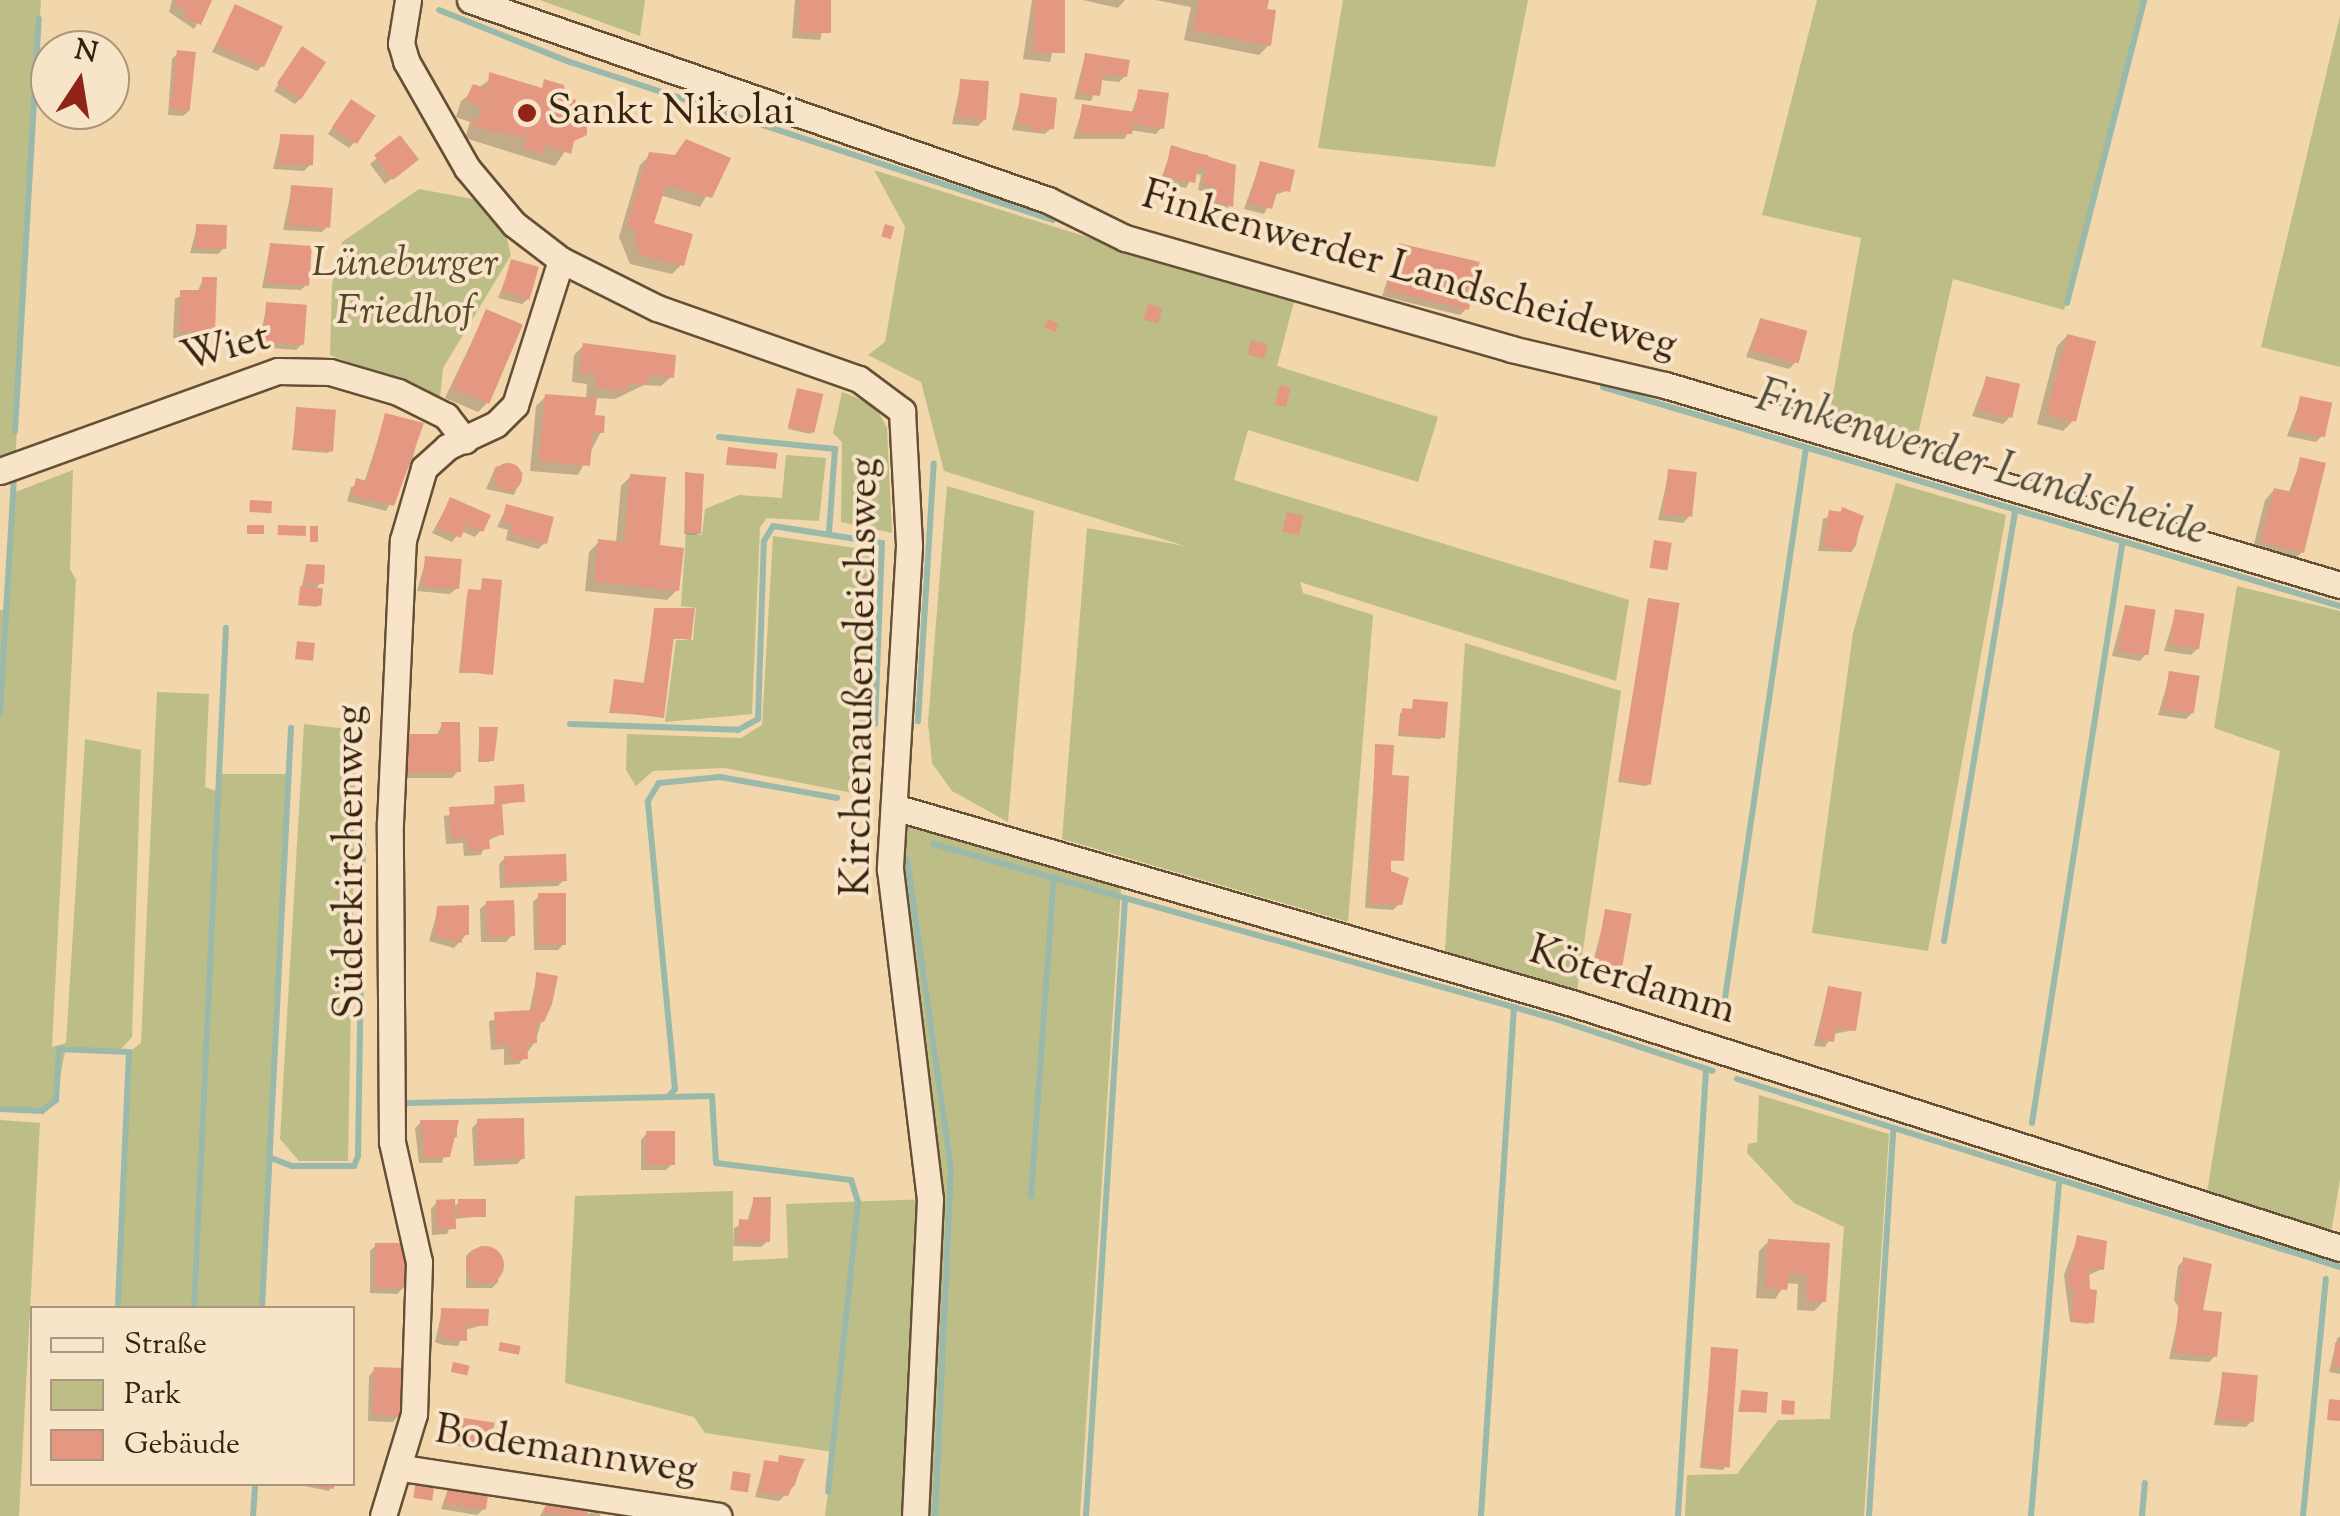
<!DOCTYPE html>
<html>
<head>
<meta charset="utf-8">
<style>
	body { margin:0 }
	#map { position:relative; width:2340px; height:1516px; overflow:hidden; background:#f2d6ac; font-family:"Sorts Mill Goudy",serif }
	div>[style] { position:absolute }
	[style*='--x'] { left:calc(var(--x)*1px); top:calc(var(--y)*1px); width:calc(var(--w)*1px); rotate:calc(var(--a)*1deg) }
	.green>* { inset:0; background:#bdbd87 }
	.shadow>* { inset:0; background:#0003 }
	.stream>* { height:6px; margin:-3px; padding:0 3px; transform-origin:3px; border-radius:3px; background:#9bb9aa }
	.building>* { inset:0; background:#e49882; transform-origin:0 0 }
	.round { border-radius:50% }
	.roads { filter:drop-shadow(2px 0 #654f35) drop-shadow(-2px 0 #654f35) drop-shadow(0 2px #654f35) drop-shadow(0 -2px #654f35) }
	.street>* { height:25px; margin:-12.5px; padding:0 12.5px; transform-origin:12.5px; border-radius:12.5px; background:#f7e4c9 }
	.dots>* { width:28px; height:28px; translate:-50% -50%; box-sizing:border-box; border:5px solid #f7e4c9; border-radius:50% }
	span { translate:-50% -50%; white-space:nowrap; text-align:center; line-height:1.15; -webkit-text-stroke:8px #f7e4c9; paint-order:stroke }
	.poi-label { font-size:42px; color:#36220d }
	.left { translate:0 -50%; text-align:left }
	.park-label { font-size:42px; color:#58492c; font-style:italic }
	.street-label { font-size:42px; color:#36220d }
	.water-label { font-size:45px; color:#544f3c; font-style:italic }
	.legend { position:absolute; left:30px; top:1306px; width:325px; height:180px; box-sizing:border-box; background:#f7e4c9; border:2px solid #aa967e; margin:0; padding:12px 18px; list-style:none; font-size:30px; color:#36220d }
	.legend li { display:flex; align-items:center; gap:20px; height:50px }
	.legend b { width:50px; border:2px solid #aa967e }
	.north { position:absolute; left:30px; top:30px; width:100px; height:100px; box-sizing:border-box; background:#f7e4c9; border:2px solid #aa967e; border-radius:50%; rotate:12deg; font-size:28px; font-weight:700; line-height:40px; text-align:center; color:#36220d }
	.north::after { content:''; display:block; margin:auto; width:35px; height:45px; background:#8f2418; clip-path:polygon(50% 0,100% 100%,50% 72%,0 100%) }
</style>
</head>
<body>
<div id="map">
	<div class="green">
		<i style="clip-path:polygon(0 0,41px 0,15px 464px,0 471px)"></i>
		<i style="clip-path:polygon(540px 0,645px 0,640px 36px)"></i>
		<i style="clip-path:polygon(1343px 0,1528px 0,1495px 167px,1318px 148px)"></i>
		<i style="clip-path:polygon(1817px 0,2144px 0,2064px 310px,1953px 279px,1916px 443px,1829px 417px,1861px 238px,1762px 215px)"></i>
		<i style="clip-path:polygon(2340px 16px,2340px 367px,2261px 347px)"></i>
		<i style="clip-path:polygon(874px 170px,1294px 302px,1277px 366px,1438px 417px,1418px 482px,1248px 430px,1234px 480px,1629px 600px,1616px 681px,1300px 582px,1303px 593px,1373px 615px,1348px 922px,1062px 839px,1087px 528px,1185px 546px,944px 471px,921px 382px,868px 355px,885px 342px,905px 227px)"></i>
		<i style="clip-path:polygon(419px 189px,473px 199px,504px 228px,511px 255px,443px 368px,440px 399px,330px 355px,332px 284px,342px 242px)"></i>
		<i style="clip-path:polygon(842px 392px,875px 405px,887px 428px,892px 533px,841px 522px,842px 442px,833px 433px)"></i>
		<i style="clip-path:polygon(786px 455px,826px 458px,819px 521px,767px 518px,760px 527px,752px 714px,665px 722px,676px 640px,693px 640px,696px 608px,681px 606px,686px 533px,702px 535px,705px 509px,739px 495px,782px 498px)"></i>
		<i style="clip-path:polygon(73px 470px,70px 569px,76px 580px,52px 1047px,66px 1043px,85px 739px,141px 750px,132px 1037px,119px 1051px,66px 1046px,56px 1100px,42px 1111px,0 1109px,0 610px,7px 610px,13px 493px)"></i>
		<i style="clip-path:polygon(1896px 483px,2006px 515px,1928px 951px,1812px 933px,1853px 633px)"></i>
		<i style="clip-path:polygon(947px 486px,1034px 511px,1008px 822px,952px 791px,932px 763px,928px 723px)"></i>
		<i style="clip-path:polygon(773px 536px,876px 551px,868px 796px,725px 768px,653px 771px,636px 786px,626px 770px,627px 734px,741px 738px,762px 725px)"></i>
		<i style="clip-path:polygon(2237px 586px,2340px 611px,2340px 1180px,2331px 1233px,2206px 1198px,2280px 751px,2214px 728px)"></i>
		<i style="clip-path:polygon(1465px 643px,1621px 691px,1575px 1004px,1444px 966px)"></i>
		<i style="clip-path:polygon(157px 692px,209px 694px,205px 787px,219px 792px,220px 774px,289px 774px,262px 1308px,118px 1308px,129px 1052px,141px 1043px)"></i>
		<i style="clip-path:polygon(304px 724px,356px 730px,348px 1161px,299px 1161px,280px 1139px)"></i>
		<i style="clip-path:polygon(894px 807px,1122px 873px,1080px 1516px,825px 1516px,833px 1452px,705px 1433px,694px 1417px,565px 1383px,575px 1196px,733px 1191px,733px 1261px,788px 1258px,786px 1204px,930px 1199px)"></i>
		<i style="clip-path:polygon(1759px 1095px,1889px 1134px,1864px 1516px,1685px 1516px,1687px 1475px,1737px 1474px,1778px 1420px,1830px 1419px,1844px 1227px,1794px 1203px,1747px 1153px,1748px 1144px,1757px 1142px)"></i>
		<i style="clip-path:polygon(0 1120px,40px 1123px,19px 1516px,0 1516px)"></i>
	</div>
	<div class="shadow">
		<i style="clip-path:polygon(172px 0,209px 0,194px 29px,169px 12px)"></i>
		<i style="clip-path:polygon(795px 0,829px 0,820px 40px,792px 38px)"></i>
		<i style="clip-path:polygon(1032px 0,1063px 0,1050px 62px,1023px 59px)"></i>
		<i style="clip-path:polygon(1083px 0,1125px 0,1118px 8px)"></i>
		<i style="clip-path:polygon(1155px 0,1266px 0,1269px 45px,1259px 55px,1184px 40px,1191px 7px)"></i>
		<i style="clip-path:polygon(235px 7px,263px 65px,257px 71px,212px 52px)"></i>
		<i style="clip-path:polygon(302px 49px,301px 98px,295px 104px,274px 91px)"></i>
		<i style="clip-path:polygon(178px 53px,190px 110px,183px 116px,168px 115px,172px 59px)"></i>
		<i style="clip-path:polygon(1085px 56px,1125px 76px,1119px 82px,1100px 80px,1091px 101px,1074px 99px)"></i>
		<i style="clip-path:polygon(493px 77px,584px 124px,555px 166px,465px 138px,470px 122px,456px 117px,461px 101px)"></i>
		<i style="clip-path:polygon(961px 82px,984px 120px,978px 126px,952px 124px)"></i>
		<i style="clip-path:polygon(1139px 92px,1162px 127px,1156px 134px,1130px 130px,1124px 139px,1073px 139px,1083px 107px,1131px 114px)"></i>
		<i style="clip-path:polygon(1021px 96px,1052px 127px,1045px 134px,1012px 130px)"></i>
		<i style="clip-path:polygon(345px 109px,355px 142px,349px 148px,328px 134px)"></i>
		<i style="clip-path:polygon(281px 136px,310px 165px,304px 171px,273px 169px)"></i>
		<i style="clip-path:polygon(400px 139px,410px 165px,385px 184px,370px 164px)"></i>
		<i style="clip-path:polygon(687px 142px,728px 158px,700px 207px,660px 195px,651px 225px,682px 264px,672px 274px,630px 264px,619px 237px,640px 165px,650px 155px,673px 157px)"></i>
		<i style="clip-path:polygon(1172px 148px,1208px 155px,1229px 208px,1213px 204px,1216px 194px,1198px 190px,1201px 175px,1194px 173px,1186px 188px,1160px 182px)"></i>
		<i style="clip-path:polygon(1260px 164px,1287px 191px,1274px 195px,1264px 214px,1244px 209px)"></i>
		<i style="clip-path:polygon(292px 187px,328px 226px,322px 232px,283px 230px)"></i>
		<i style="clip-path:polygon(197px 227px,224px 248px,218px 254px,190px 253px)"></i>
		<i style="clip-path:polygon(1399px 245px,1466px 309px,1460px 315px,1382px 296px)"></i>
		<i style="clip-path:polygon(270px 246px,307px 284px,301px 290px,262px 288px)"></i>
		<i style="clip-path:polygon(512px 262px,529px 298px,522px 304px,498px 298px)"></i>
		<i style="clip-path:polygon(203px 279px,213px 332px,207px 338px,173px 338px,175px 298px,197px 293px)"></i>
		<i style="clip-path:polygon(267px 305px,302px 344px,296px 350px,258px 347px)"></i>
		<i style="clip-path:polygon(486px 312px,488px 402px,478px 412px,445px 398px)"></i>
		<i style="clip-path:polygon(1760px 320px,1795px 363px,1789px 369px,1746px 357px)"></i>
		<i style="clip-path:polygon(2067px 336px,2073px 421px,2063px 431px,2037px 424px,2057px 346px)"></i>
		<i style="clip-path:polygon(584px 345px,671px 377px,661px 386px,644px 385px,615px 399px,594px 398px,592px 417px,601px 432px,578px 475px,530px 471px,536px 406px,546px 396px,586px 400px,587px 384px,572px 382px,574px 355px)"></i>
		<i style="clip-path:polygon(1986px 379px,2009px 418px,2003px 424px,1972px 416px)"></i>
		<i style="clip-path:polygon(796px 394px,812px 432px,810px 434px,788px 429px)"></i>
		<i style="clip-path:polygon(2301px 399px,2322px 436px,2316px 442px,2287px 436px)"></i>
		<i style="clip-path:polygon(297px 410px,330px 451px,328px 453px,292px 450px)"></i>
		<i style="clip-path:polygon(386px 415px,421px 425px,412px 461px,386px 511px,347px 501px,351px 487px,364px 483px)"></i>
		<i style="clip-path:polygon(729px 450px,774px 468px,726px 465px)"></i>
		<i style="clip-path:polygon(2301px 460px,2302px 552px,2292px 562px,2252px 552px,2265px 500px,2274px 490px,2288px 494px)"></i>
		<i style="clip-path:polygon(496px 466px,523px 473px,514px 495px,486px 489px)"></i>
		<i style="clip-path:polygon(1669px 472px,1689px 517px,1683px 523px,1658px 520px)"></i>
		<i style="clip-path:polygon(686px 475px,699px 533px,697px 535px,684px 534px)"></i>
		<i style="clip-path:polygon(631px 476px,677px 590px,667px 600px,585px 591px,589px 552px,599px 542px,616px 543px,621px 486px)"></i>
		<i style="clip-path:polygon(450px 500px,481px 530px,475px 537px,461px 531px,452px 542px,432px 533px)"></i>
		<i style="clip-path:polygon(507px 506px,545px 543px,538px 549px,506px 540px,508px 530px,497px 527px)"></i>
		<i style="clip-path:polygon(1843px 510px,1861px 517px,1856px 546px,1850px 552px,1818px 551px,1823px 519px)"></i>
		<i style="clip-path:polygon(426px 559px,457px 588px,450px 594px,417px 591px)"></i>
		<i style="clip-path:polygon(306px 566px,321px 583px,314px 590px,317px 607px,298px 605px)"></i>
		<i style="clip-path:polygon(483px 581px,491px 673px,459px 673px,467px 594px,480px 592px)"></i>
		<i style="clip-path:polygon(1649px 601px,1649px 784px,1646px 786px,1618px 782px)"></i>
		<i style="clip-path:polygon(2125px 607px,2146px 654px,2140px 661px,2112px 656px)"></i>
		<i style="clip-path:polygon(655px 610px,692px 611px,689px 639px,671px 639px,662px 716px,609px 713px,615px 682px,643px 686px)"></i>
		<i style="clip-path:polygon(2176px 612px,2197px 649px,2191px 655px,2164px 651px)"></i>
		<i style="clip-path:polygon(2170px 674px,2192px 713px,2186px 719px,2158px 715px)"></i>
		<i style="clip-path:polygon(1414px 702px,1442px 737px,1440px 739px,1398px 736px,1400px 713px,1411px 711px)"></i>
		<i style="clip-path:polygon(442px 725px,458px 771px,452px 778px,402px 778px,401px 743px,436px 736px)"></i>
		<i style="clip-path:polygon(480px 730px,492px 760px,489px 762px,478px 762px)"></i>
		<i style="clip-path:polygon(1376px 747px,1389px 777px,1402px 860px,1389px 861px,1399px 904px,1393px 910px,1365px 908px)"></i>
		<i style="clip-path:polygon(495px 788px,523px 801px,500px 805px,502px 834px,487px 841px,481px 855px,464px 856px,463px 843px,446px 844px,444px 816px,494px 806px)"></i>
		<i style="clip-path:polygon(505px 858px,564px 880px,558px 886px,500px 888px,499px 864px)"></i>
		<i style="clip-path:polygon(539px 896px,564px 944px,558px 950px,534px 950px,533px 902px)"></i>
		<i style="clip-path:polygon(487px 903px,512px 935px,506px 942px,481px 942px,480px 909px)"></i>
		<i style="clip-path:polygon(438px 909px,467px 934px,454px 948px,429px 941px)"></i>
		<i style="clip-path:polygon(1606px 912px,1621px 967px,1615px 974px,1591px 970px)"></i>
		<i style="clip-path:polygon(537px 975px,542px 1020px,535px 1042px,519px 1064px,504px 1065px,504px 1049px,491px 1050px,489px 1021px,529px 1013px)"></i>
		<i style="clip-path:polygon(1828px 989px,1854px 1030px,1833px 1034px,1825px 1047px,1814px 1046px)"></i>
		<i style="clip-path:polygon(421px 1122px,457px 1123px,457px 1137px,448px 1139px,442px 1163px,419px 1163px,415px 1128px)"></i>
		<i style="clip-path:polygon(478px 1122px,523px 1158px,517px 1164px,474px 1166px,472px 1128px)"></i>
		<i style="clip-path:polygon(647px 1133px,672px 1164px,666px 1170px,641px 1170px,641px 1140px)"></i>
		<i style="clip-path:polygon(754px 1199px,768px 1241px,761px 1247px,733px 1246px,734px 1228px,747px 1222px)"></i>
		<i style="clip-path:polygon(437px 1202px,453px 1208px,459px 1202px,484px 1216px,453px 1219px,447px 1234px,432px 1235px,431px 1209px)"></i>
		<i style="clip-path:polygon(2078px 1237px,2102px 1269px,2089px 1275px,2089px 1324px,2070px 1322px,2064px 1275px)"></i>
		<i style="clip-path:polygon(1769px 1241px,1827px 1245px,1824px 1301px,1814px 1311px,1797px 1310px,1798px 1284px,1786px 1283px,1775px 1299px,1756px 1298px,1759px 1251px)"></i>
		<i style="clip-path:polygon(376px 1245px,404px 1287px,397px 1294px,370px 1293px,370px 1251px)"></i>
		<i style="clip-path:polygon(472px 1250px,498px 1251px,498px 1282px,492px 1288px,466px 1288px,466px 1256px)"></i>
		<i style="clip-path:polygon(2184px 1260px,2215px 1356px,2209px 1362px,2169px 1359px,2180px 1310px,2174px 1300px,2178px 1266px)"></i>
		<i style="clip-path:polygon(442px 1311px,486px 1324px,465px 1330px,458px 1346px,443px 1345px,435px 1342px)"></i>
		<i style="clip-path:polygon(2340px 1336px,2340px 1374px,2329px 1372px,2337px 1339px)"></i>
		<i style="clip-path:polygon(1712px 1350px,1725px 1467px,1723px 1470px,1700px 1468px)"></i>
		<i style="clip-path:polygon(375px 1369px,399px 1415px,393px 1422px,368px 1421px,369px 1376px)"></i>
		<i style="clip-path:polygon(2223px 1375px,2252px 1421px,2246px 1427px,2214px 1425px)"></i>
		<i style="clip-path:polygon(1742px 1392px,1764px 1412px,1738px 1412px)"></i>
		<i style="clip-path:polygon(459px 1420px,489px 1444px,482px 1450px,449px 1444px)"></i>
		<i style="clip-path:polygon(765px 1462px,802px 1462px,795px 1485px,779px 1501px,755px 1497px)"></i>
		<i style="clip-path:polygon(295px 1484px,332px 1484px,329px 1491px)"></i>
		<i style="clip-path:polygon(449px 1487px,484px 1509px,477px 1515px,441px 1509px)"></i>
		<i style="clip-path:polygon(548px 1501px,585px 1515px,601px 1508px,600px 1516px,540px 1516px)"></i>
	</div>
	<div class="stream">
		<i style="--x:439;--y:10;--w:141;--a:21.7"></i>
		<i style="--x:570;--y:62;--w:508;--a:18.11"></i>
		<i style="--x:2067;--y:303;--w:313;--a:-75.7"></i>
		<i style="--x:1603;--y:387;--w:769;--a:16.55"></i>
		<i style="--x:15;--y:431;--w:413;--a:-86.7"></i>
		<i style="--x:719;--y:437;--w:117;--a:5.9"></i>
		<i style="--x:835;--y:449;--w:83;--a:94.1"></i>
		<i style="--x:0;--y:714;--w:236;--a:-86.6"></i>
		<i style="--x:918;--y:721;--w:258;--a:-86.5"></i>
		<i style="--x:570;--y:724;--w:168;--a:2"></i>
		<i style="--x:738;--y:730;--w:23;--a:-29"></i>
		<i style="--x:758;--y:719;--w:178;--a:-88.1"></i>
		<i style="--x:764;--y:541;--w:17;--a:-59"></i>
		<i style="--x:773;--y:526;--w:110;--a:8.9"></i>
		<i style="--x:882;--y:543;--w:181;--a:92.2"></i>
		<i style="--x:933;--y:844;--w:643;--a:15.7"></i>
		<i style="--x:1552;--y:1018;--w:169;--a:18.2"></i>
		<i style="--x:907;--y:859;--w:312;--a:81.9"></i>
		<i style="--x:951;--y:1168;--w:348;--a:92.6"></i>
		<i style="--x:1944;--y:941;--w:435;--a:-80.6"></i>
		<i style="--x:1724;--y:1005;--w:563;--a:-81.63"></i>
		<i style="--x:1737;--y:1079;--w:632;--a:17.32"></i>
		<i style="--x:669;--y:1096;--w:9;--a:-49"></i>
		<i style="--x:675;--y:1089;--w:289;--a:-95.4"></i>
		<i style="--x:648;--y:801;--w:21;--a:-59"></i>
		<i style="--x:659;--y:783;--w:61;--a:-5.6"></i>
		<i style="--x:720;--y:777;--w:119;--a:10.2"></i>
		<i style="--x:407;--y:1103;--w:305;--a:-1.3"></i>
		<i style="--x:712;--y:1096;--w:67;--a:86.6"></i>
		<i style="--x:716;--y:1163;--w:136;--a:7.2"></i>
		<i style="--x:851;--y:1180;--w:23;--a:72"></i>
		<i style="--x:858;--y:1202;--w:291;--a:95.9"></i>
		<i style="--x:0;--y:1109;--w:42;--a:2.7"></i>
		<i style="--x:42;--y:1111;--w:18;--a:-38"></i>
		<i style="--x:56;--y:1100;--w:51;--a:-86.6"></i>
		<i style="--x:59;--y:1049;--w:70;--a:2.5"></i>
		<i style="--x:129;--y:1052;--w:256;--a:92.5"></i>
		<i style="--x:2032;--y:1123;--w:585;--a:-81.15"></i>
		<i style="--x:271;--y:1158;--w:22;--a:21"></i>
		<i style="--x:292;--y:1166;--w:62;--a:0"></i>
		<i style="--x:354;--y:1166;--w:11;--a:-68"></i>
		<i style="--x:358;--y:1156;--w:326;--a:-89.1"></i>
		<i style="--x:1031;--y:1196;--w:318;--a:-85.9"></i>
		<i style="--x:194;--y:1308;--w:681;--a:-87.31"></i>
		<i style="--x:262;--y:1308;--w:581;--a:-87.14"></i>
		<i style="--x:253;--y:1516;--w:32;--a:-86"></i>
		<i style="--x:1086;--y:1516;--w:618;--a:-86.38"></i>
		<i style="--x:1481;--y:1516;--w:510;--a:-86.29"></i>
		<i style="--x:1678;--y:1516;--w:448;--a:-86.4"></i>
		<i style="--x:1869;--y:1516;--w:387;--a:-86.4"></i>
		<i style="--x:2031;--y:1516;--w:333;--a:-85.2"></i>
		<i style="--x:2142;--y:1516;--w:33;--a:-85"></i>
		<i style="--x:2303;--y:1516;--w:238;--a:-84.5"></i>
	</div>
	<div class="building">
		<i style="clip-path:polygon(176px 0,212px 0,201px 25px,184px 17px,187px 10px,174px 5px)"></i>
		<i style="left:799px;top:0;width:32px;height:33px"></i>
		<i style="left:1034px;top:0;width:31px;height:53px"></i>
		<i style="clip-path:polygon(1199px 0,1269px 0,1267px 9px,1276px 10px,1271px 46px,1193px 30px)"></i>
		<i style="left:235px;top:4px;width:53px;height:45px;rotate:25deg"></i>
		<i style="left:302px;top:46px;width:29px;height:45px;rotate:34deg"></i>
		<i style="left:177px;top:50px;width:19px;height:59px;rotate:6deg"></i>
		<i style="clip-path:polygon(1085px 53px,1130px 60px,1127px 77px,1103px 74px,1100px 96px,1079px 93px)"></i>
		<i style="clip-path:polygon(489px 72px,542px 88px,544px 79px,564px 85px,565px 97px,576px 100px,574px 112px,587px 114px,587px 135px,574px 141px,571px 154px,546px 145px,543px 154px,523px 148px,527px 138px,475px 128px,470px 118px,479px 120px,482px 108px,465px 101px,473px 84px,488px 89px)"></i>
		<i style="left:960px;top:79px;width:29px;height:39px;rotate:4deg"></i>
		<i style="clip-path:polygon(1138px 89px,1169px 93px,1164px 129px,1134px 124px,1132px 134px,1078px 134px,1082px 104px,1135px 112px)"></i>
		<i style="clip-path:polygon(1020px 93px,1057px 98px,1054px 129px,1030px 131px,1030px 126px,1017px 124px)"></i>
		<i style="left:351px;top:99px;width:30px;height:34px;rotate:34deg"></i>
		<i style="left:280px;top:134px;width:34px;height:30px;rotate:2deg"></i>
		<i style="left:400px;top:135px;width:31px;height:33px;rotate:52deg"></i>
		<i style="clip-path:polygon(686px 139px,731px 158px,712px 198px,666px 185px,654px 223px,693px 234px,684px 266px,639px 255px,633px 228px,627px 226px,649px 152px,675px 155px)"></i>
		<i style="clip-path:polygon(1171px 145px,1236px 165px,1233px 207px,1214px 202px,1217px 188px,1203px 184px,1206px 169px,1198px 167px,1195px 183px,1164px 176px)"></i>
		<i style="clip-path:polygon(1260px 161px,1295px 170px,1290px 192px,1278px 189px,1272px 209px,1248px 203px)"></i>
		<i style="left:291px;top:185px;width:42px;height:40px;rotate:4deg"></i>
		<i style="left:196px;top:224px;width:31px;height:24px;rotate:2deg"></i>
		<i style="left:885px;top:224px;width:10px;height:13px;rotate:17deg"></i>
		<i style="left:270px;top:243px;width:42px;height:40px;rotate:4deg"></i>
		<i style="left:1398px;top:243px;width:84px;height:49px;rotate:13deg"></i>
		<i style="left:511px;top:259px;width:29px;height:34px;rotate:16deg"></i>
		<i style="clip-path:polygon(202px 277px,217px 277px,215px 333px,179px 332px,180px 290px,202px 290px)"></i>
		<i style="left:266px;top:302px;width:41px;height:40px;rotate:4deg"></i>
		<i style="left:1148px;top:304px;width:15px;height:16px;rotate:16deg"></i>
		<i style="left:486px;top:309px;width:40px;height:86px;rotate:23deg"></i>
		<i style="left:1760px;top:318px;width:49px;height:34px;rotate:15deg"></i>
		<i style="left:1048px;top:319px;width:12px;height:9px;rotate:24deg"></i>
		<i style="left:2067px;top:334px;width:30px;height:83px;rotate:14deg"></i>
		<i style="left:1251px;top:340px;width:17px;height:15px;rotate:13deg"></i>
		<i style="clip-path:polygon(583px 343px,676px 355px,674px 378px,648px 375px,647px 385px,629px 383px,628px 391px,595px 388px,596px 374px,580px 373px)"></i>
		<i style="left:1986px;top:376px;width:35px;height:35px;rotate:13deg"></i>
		<i style="left:1280px;top:385px;width:11px;height:20px;rotate:15deg"></i>
		<i style="left:797px;top:388px;width:27px;height:40px;rotate:13deg"></i>
		<i style="clip-path:polygon(545px 394px,597px 398px,595px 415px,605px 416px,604px 433px,593px 432px,590px 466px,539px 461px)"></i>
		<i style="left:2300px;top:396px;width:33px;height:35px;rotate:12deg"></i>
		<i style="left:296px;top:407px;width:40px;height:42px;rotate:4deg"></i>
		<i style="clip-path:polygon(385px 413px,424px 423px,394px 506px,352px 495px,356px 478px,367px 481px)"></i>
		<i style="left:728px;top:447px;width:50px;height:16px;rotate:7deg"></i>
		<i style="clip-path:polygon(2300px 457px,2326px 463px,2304px 553px,2261px 542px,2274px 488px,2292px 492px)"></i>
		<i class="round" style="left:494px;top:463px;width:28px;height:28px"></i>
		<i style="left:1668px;top:469px;width:29px;height:45px;rotate:6deg"></i>
		<i style="clip-path:polygon(685px 472px,704px 474px,701px 534px,685px 532px)"></i>
		<i style="clip-path:polygon(630px 474px,666px 477px,660px 545px,684px 548px,679px 591px,594px 582px,598px 539px,624px 542px)"></i>
		<i style="clip-path:polygon(450px 497px,491px 515px,483px 532px,466px 525px,461px 538px,437px 527px)"></i>
		<i style="left:250px;top:500px;width:22px;height:12px;rotate:3deg"></i>
		<i style="clip-path:polygon(506px 504px,554px 517px,547px 544px,510px 534px,513px 524px,502px 521px)"></i>
		<i style="clip-path:polygon(1842px 507px,1864px 516px,1852px 552px,1823px 546px,1829px 510px,1841px 512px)"></i>
		<i style="left:1287px;top:512px;width:17px;height:20px;rotate:13deg"></i>
		<i style="left:247px;top:525px;width:17px;height:9px"></i>
		<i style="left:278px;top:525px;width:28px;height:10px;rotate:2deg"></i>
		<i style="left:310px;top:526px;width:8px;height:16px"></i>
		<i style="left:1654px;top:540px;width:18px;height:28px;rotate:9deg"></i>
		<i style="left:425px;top:556px;width:37px;height:30px;rotate:5deg"></i>
		<i style="left:306px;top:564px;width:19px;height:19px;rotate:3deg"></i>
		<i style="clip-path:polygon(482px 578px,502px 580px,493px 675px,460px 671px,468px 589px,481px 590px)"></i>
		<i style="left:300px;top:586px;width:23px;height:18px;rotate:5deg"></i>
		<i style="left:1648px;top:598px;width:32px;height:184px;rotate:9deg"></i>
		<i style="left:2125px;top:605px;width:31px;height:46px;rotate:9deg"></i>
		<i style="clip-path:polygon(654px 608px,695px 608px,691px 640px,675px 638px,675px 627px,664px 718px,610px 711px,614px 679px,645px 683px)"></i>
		<i style="left:2175px;top:609px;width:30px;height:36px;rotate:9deg"></i>
		<i style="left:297px;top:641px;width:18px;height:18px;rotate:6deg"></i>
		<i style="left:2169px;top:671px;width:31px;height:38px;rotate:9deg"></i>
		<i style="clip-path:polygon(1413px 699px,1448px 702px,1445px 738px,1399px 734px,1402px 708px,1412px 709px)"></i>
		<i style="clip-path:polygon(441px 722px,460px 722px,461px 772px,407px 773px,406px 734px,442px 734px)"></i>
		<i style="clip-path:polygon(479px 727px,498px 727px,494px 761px,480px 761px)"></i>
		<i style="clip-path:polygon(1375px 744px,1394px 745px,1392px 775px,1409px 776px,1404px 861px,1391px 860px,1391px 871px,1409px 878px,1402px 905px,1370px 903px)"></i>
		<i style="clip-path:polygon(524px 784px,525px 802px,502px 803px,504px 835px,489px 836px,490px 849px,469px 851px,468px 838px,452px 839px,449px 807px,496px 804px,494px 786px)"></i>
		<i style="left:566px;top:854px;width:27px;height:62px;rotate:88deg"></i>
		<i style="left:538px;top:893px;width:28px;height:52px"></i>
		<i style="left:514px;top:900px;width:36px;height:28px;rotate:88deg"></i>
		<i style="clip-path:polygon(469px 905px,469px 935px,462px 935px,462px 943px,434px 936px,437px 906px)"></i>
		<i style="left:1605px;top:909px;width:27px;height:56px;rotate:10deg"></i>
		<i style="clip-path:polygon(536px 972px,558px 976px,552px 1004px,544px 1022px,536px 1022px,537px 1043px,527px 1043px,528px 1059px,510px 1060px,509px 1044px,496px 1045px,494px 1012px,534px 1010px)"></i>
		<i style="clip-path:polygon(1828px 986px,1862px 992px,1856px 1031px,1836px 1028px,1834px 1042px,1819px 1040px)"></i>
		<i style="left:524px;top:1118px;width:41px;height:47px;rotate:89deg"></i>
		<i style="clip-path:polygon(420px 1120px,459px 1120px,450px 1157px,425px 1158px)"></i>
		<i style="left:646px;top:1131px;width:29px;height:34px"></i>
		<i style="clip-path:polygon(753px 1197px,771px 1197px,770px 1242px,738px 1241px,739px 1219px,752px 1220px)"></i>
		<i style="left:455px;top:1199px;width:30px;height:19px;rotate:88deg"></i>
		<i style="left:486px;top:1199px;width:18px;height:28px;rotate:90deg"></i>
		<i style="clip-path:polygon(2077px 1235px,2107px 1241px,2104px 1270px,2089px 1268px,2090px 1289px,2097px 1290px,2094px 1323px,2071px 1321px,2074px 1288px,2067px 1287px)"></i>
		<i style="clip-path:polygon(1768px 1239px,1830px 1243px,1826px 1302px,1806px 1301px,1807px 1275px,1790px 1274px,1787px 1290px,1765px 1288px)"></i>
		<i style="left:375px;top:1243px;width:31px;height:45px"></i>
		<i class="round" style="left:466px;top:1246px;width:38px;height:38px"></i>
		<i style="clip-path:polygon(2183px 1257px,2212px 1264px,2203px 1310px,2222px 1312px,2217px 1357px,2174px 1353px)"></i>
		<i style="clip-path:polygon(441px 1308px,489px 1309px,488px 1326px,467px 1325px,467px 1341px,450px 1340px,440px 1336px)"></i>
		<i style="left:500px;top:1342px;width:21px;height:9px;rotate:11deg"></i>
		<i style="clip-path:polygon(2335px 1343px,2340px 1343px,2340px 1367px,2334px 1367px)"></i>
		<i style="left:1711px;top:1347px;width:27px;height:119px;rotate:4deg"></i>
		<i style="left:453px;top:1362px;width:17px;height:10px;rotate:13deg"></i>
		<i style="left:374px;top:1367px;width:29px;height:48px;rotate:2deg"></i>
		<i style="left:2222px;top:1372px;width:36px;height:47px;rotate:5deg"></i>
		<i style="left:1741px;top:1390px;width:27px;height:21px;rotate:4deg"></i>
		<i style="clip-path:polygon(2329px 1399px,2340px 1400px,2340px 1421px,2327px 1420px)"></i>
		<i style="left:1782px;top:1400px;width:13px;height:14px;rotate:4deg"></i>
		<i style="left:458px;top:1417px;width:37px;height:22px;rotate:9deg"></i>
		<i style="clip-path:polygon(779px 1455px,805px 1459px,788px 1496px,759px 1492px,764px 1460px,778px 1462px)"></i>
		<i style="left:733px;top:1471px;width:18px;height:19px;rotate:9deg"></i>
		<i style="left:416px;top:1481px;width:19px;height:17px;rotate:9deg"></i>
		<i style="clip-path:polygon(296px 1484px,334px 1484px,334px 1489px)"></i>
		<i style="left:448px;top:1485px;width:41px;height:19px;rotate:8deg"></i>
		<i style="clip-path:polygon(547px 1498px,589px 1506px,587px 1516px,544px 1514px)"></i>
	</div>
	<div class="roads">
		<div class="street">
			<i style="--x:408;--y:0;--w:44;--a:99.2"></i>
			<i style="--x:401;--y:43;--w:19;--a:74"></i>
			<i style="--x:406;--y:61;--w:123;--a:60.3"></i>
			<i style="--x:467;--y:168;--w:73;--a:50"></i>
			<i style="--x:514;--y:224;--w:59;--a:37.5"></i>
			<i style="--x:561;--y:260;--w:107;--a:26.6"></i>
			<i style="--x:657;--y:308;--w:214;--a:19.4"></i>
			<i style="--x:859;--y:379;--w:54;--a:36.7"></i>
			<i style="--x:902;--y:411;--w:135;--a:87"></i>
			<i style="--x:909;--y:546;--w:324;--a:93.4"></i>
			<i style="--x:890;--y:869;--w:332;--a:83.1"></i>
			<i style="--x:930;--y:1199;--w:317;--a:92.7"></i>
			<i style="--x:470;--y:0;--w:612;--a:19.09"></i>
			<i style="--x:1048;--y:200;--w:86;--a:26.3"></i>
			<i style="--x:1125;--y:238;--w:402;--a:16"></i>
			<i style="--x:1511;--y:349;--w:158;--a:13.2"></i>
			<i style="--x:1665;--y:385;--w:704;--a:16.5"></i>
			<i style="--x:0;--y:471;--w:295;--a:-19.8"></i>
			<i style="--x:278;--y:371;--w:52;--a:1.1"></i>
			<i style="--x:330;--y:372;--w:71;--a:16.4"></i>
			<i style="--x:398;--y:392;--w:54;--a:26.6"></i>
			<i style="--x:446;--y:416;--w:31;--a:52"></i>
			<i style="--x:894;--y:807;--w:709;--a:16.13"></i>
			<i style="--x:1575;--y:1004;--w:803;--a:17.69"></i>
			<i style="--x:402;--y:1468;--w:320;--a:8.6"></i>
			<i style="--x:383;--y:1516;--w:107;--a:-73.1"></i>
			<i style="--x:414;--y:1414;--w:152;--a:-88.1"></i>
			<i style="--x:419;--y:1262;--w:123;--a:-102.7"></i>
			<i style="--x:392;--y:1142;--w:319;--a:-90.4"></i>
			<i style="--x:390;--y:823;--w:283;--a:-87.4"></i>
			<i style="--x:403;--y:540;--w:75;--a:-73.7"></i>
			<i style="--x:424;--y:468;--w:31;--a:-42"></i>
			<i style="--x:447;--y:447;--w:54;--a:-25.1"></i>
			<i style="--x:496;--y:424;--w:27;--a:-45"></i>
			<i style="--x:515;--y:405;--w:152;--a:-72.4"></i>
		</div>
	</div>
	<div class="dots">
		<i style="left:527px;top:113px;background:#8f2418"></i>
	</div>
	<div class="poi-label">
		<span class="left" style="left:547px;top:113px">Sankt Nikolai</span>
	</div>
	<div class="park-label">
		<span style="left:405px;top:289px">Lüneburger<br>Friedhof</span>
	</div>
	<div class="street-label">
		<span style="left:1409px;top:272px;rotate:16deg">Finkenwerder Landscheideweg</span>
		<span style="left:226px;top:349px;rotate:-15deg">Wiet</span>
		<span style="left:862px;top:677px;rotate:-89deg">Kirchenaußendeichsweg</span>
		<span style="left:352px;top:862px;rotate:-90deg">Süderkirchenweg</span>
		<span style="left:1632px;top:982px;rotate:17deg">Köterdamm</span>
		<span style="left:566px;top:1452px;rotate:9deg">Bodemannweg</span>
	</div>
	<div class="water-label">
		<span style="left:1981px;top:465px;rotate:17deg">Finkenwerder Landscheide</span>
	</div>
	<ul class="legend">
	<li><b style="height:12px;background:#f7e4c9"></b>Straße</li>
	<li><b style="height:28px;background:#bdbd87"></b>Park</li>
	<li><b style="height:28px;background:#e49882"></b>Gebäude</li>
	</ul>
	<div class="north">N</div>
</div>
</body>
</html>
